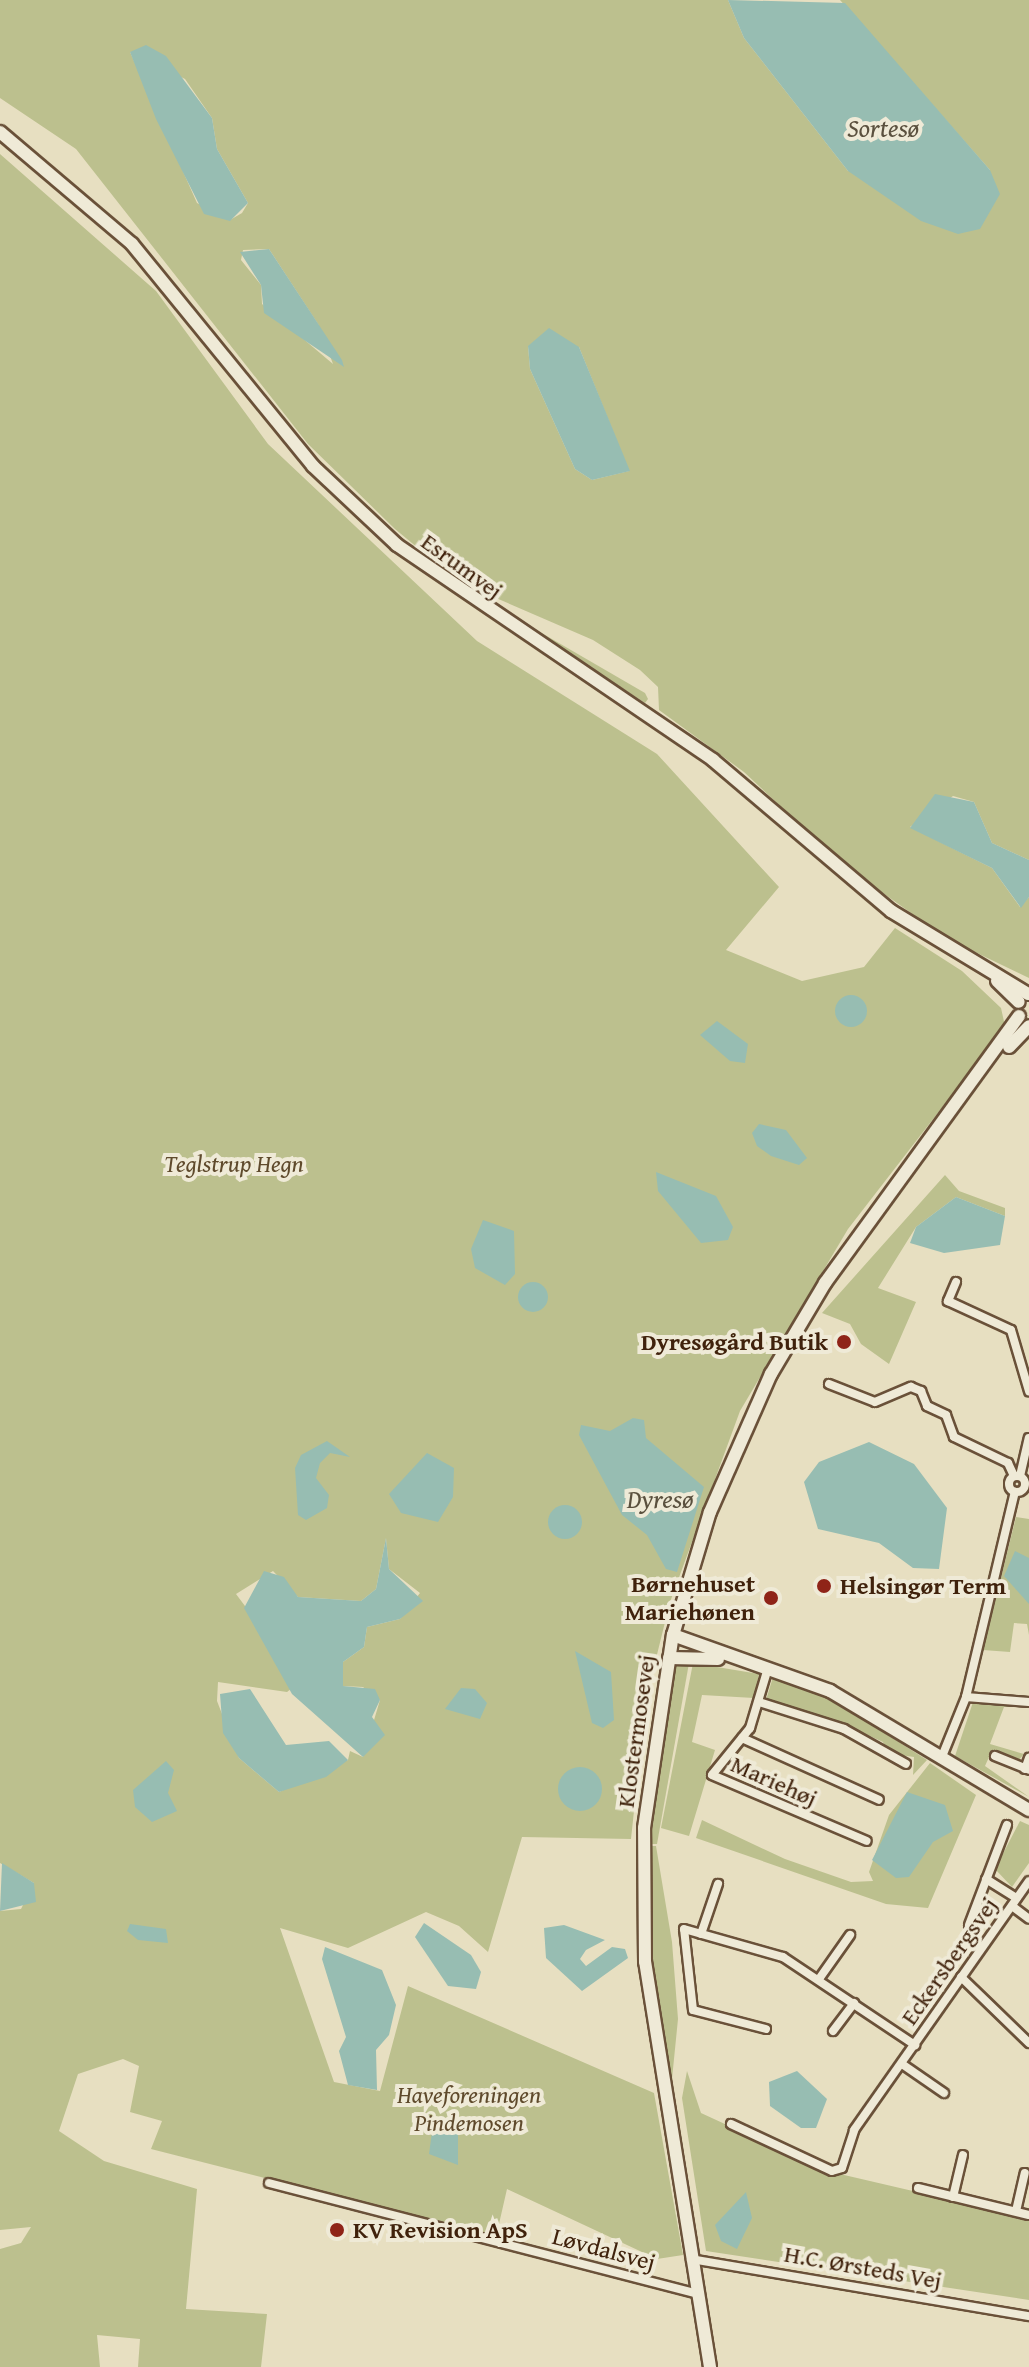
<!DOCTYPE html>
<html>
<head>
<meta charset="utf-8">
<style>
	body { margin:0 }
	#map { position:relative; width:1029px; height:2367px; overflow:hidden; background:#e7dfc1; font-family:"Gentium Book Plus",serif }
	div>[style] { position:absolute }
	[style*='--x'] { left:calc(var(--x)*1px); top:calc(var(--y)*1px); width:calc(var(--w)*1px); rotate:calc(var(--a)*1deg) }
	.green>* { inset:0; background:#bcc08e }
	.water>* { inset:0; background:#97bdb2 }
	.round { border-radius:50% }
	.roads { filter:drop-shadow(2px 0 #6a5139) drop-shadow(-2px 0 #6a5139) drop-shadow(0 2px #6a5139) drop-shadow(0 -2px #6a5139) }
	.street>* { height:8px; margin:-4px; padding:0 4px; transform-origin:4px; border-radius:4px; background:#efead7 }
	.street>.ring { margin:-4px; padding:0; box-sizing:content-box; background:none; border:8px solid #efead7; border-radius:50% }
	.secondary>* { height:12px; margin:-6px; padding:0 6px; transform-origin:6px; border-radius:6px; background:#efead7 }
	.dots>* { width:22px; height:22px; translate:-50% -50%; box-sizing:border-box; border:4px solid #efead7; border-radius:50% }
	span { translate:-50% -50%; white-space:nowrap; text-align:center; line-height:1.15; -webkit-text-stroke:8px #efead7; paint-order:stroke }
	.street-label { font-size:24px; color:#40220c }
	.park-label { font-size:24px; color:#5f4a2c; font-style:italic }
	.poi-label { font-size:24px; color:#40220c; font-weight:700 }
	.right { translate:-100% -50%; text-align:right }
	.left { translate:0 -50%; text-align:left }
	.water-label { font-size:26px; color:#5a503e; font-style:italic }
</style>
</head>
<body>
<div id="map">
	<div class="green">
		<i style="clip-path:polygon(evenodd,0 0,728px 0,744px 38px,848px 171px,990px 170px,840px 0,1029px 0,1029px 860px,992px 843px,974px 802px,953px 796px,910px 827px,992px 868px,1020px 907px,1029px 897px,1029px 978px,946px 938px,841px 863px,744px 772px,659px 710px,658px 687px,640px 670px,593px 640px,459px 582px,395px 529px,308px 444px,76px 149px,0 98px,0 0,130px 52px,185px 79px,212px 118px,217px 149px,248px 203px,242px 213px,230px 220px,197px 203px,130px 52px,0 0,269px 249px,318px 324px,333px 364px,262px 304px,261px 285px,241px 260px,243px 250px,269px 249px,0 0,528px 346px,579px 347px,629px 471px,592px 480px,575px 469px,530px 369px,528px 346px)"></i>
		<i style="clip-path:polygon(evenodd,0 154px,156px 291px,268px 444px,477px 641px,657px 754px,779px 887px,726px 950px,802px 981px,864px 967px,895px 928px,962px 971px,1001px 1008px,1005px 1026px,848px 1229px,740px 1411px,670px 1602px,646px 1699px,631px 1839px,522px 1837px,488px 1952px,459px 1926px,426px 1912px,348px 1948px,280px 1928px,334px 2082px,380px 2091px,408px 1986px,654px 2093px,683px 2255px,657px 2259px,507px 2189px,496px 2237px,151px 2149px,162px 2121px,130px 2112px,139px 2066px,123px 2059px,78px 2074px,59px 2131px,104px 2161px,197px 2189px,186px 2309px,267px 2314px,261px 2367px,138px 2367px,140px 2339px,97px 2335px,100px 2367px,0 2367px,0 2249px,21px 2243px,31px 2227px,0 2230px,0 1911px,21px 1909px,34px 1883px,0 1863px,0 154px,386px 1538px,389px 1569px,420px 1593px,400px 1619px,367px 1627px,364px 1647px,343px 1662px,343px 1686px,363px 1687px,380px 1700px,363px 1757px,350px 1751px,348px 1760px,279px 1792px,239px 1758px,217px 1701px,218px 1682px,287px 1692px,301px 1681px,236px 1594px,273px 1571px,298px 1597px,361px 1601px,376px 1589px,386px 1538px)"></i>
		<i style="clip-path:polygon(507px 613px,645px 693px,648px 699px,645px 703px)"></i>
		<i style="clip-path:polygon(945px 1175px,959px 1191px,1005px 1208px,1005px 1216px,956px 1197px,916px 1227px,878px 1288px,916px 1302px,889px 1364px,861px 1344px,850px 1324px,822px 1313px)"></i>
		<i style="clip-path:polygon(1016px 1517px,1029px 1519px,1029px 1635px,1027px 1624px,1014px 1623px,1010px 1652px,983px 1650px)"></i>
		<i style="clip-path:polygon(689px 1663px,657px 1844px,650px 1844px,671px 1667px)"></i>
		<i style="clip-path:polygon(693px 1663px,759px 1674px,754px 1698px,702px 1695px,692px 1742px,715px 1750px,689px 1836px,661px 1828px)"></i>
		<i style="clip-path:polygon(773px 1677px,831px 1699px,927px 1760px,913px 1775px,914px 1757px,887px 1753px,883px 1742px,848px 1726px,766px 1700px)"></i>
		<i style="clip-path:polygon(973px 1702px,1029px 1707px,1004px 1707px,990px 1744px,1024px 1754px,1017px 1762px,989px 1757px,985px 1766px,1029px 1797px,955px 1756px)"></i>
		<i style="clip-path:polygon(930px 1763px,976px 1795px,928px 1908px,886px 1904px,696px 1838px,702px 1820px,785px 1859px,851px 1882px,873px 1881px,869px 1872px,889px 1815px)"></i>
		<i style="clip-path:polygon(1020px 1821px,1029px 1825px,1029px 1863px,1012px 1887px,995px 1869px)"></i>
		<i style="clip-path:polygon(650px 1846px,656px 1846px,672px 1942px,678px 2019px,671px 2089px,697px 2233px,654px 2001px)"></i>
		<i style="clip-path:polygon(687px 2071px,701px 2113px,827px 2171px,1029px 2218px,1029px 2300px,706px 2251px,682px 2098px)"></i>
	</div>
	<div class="water">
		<i style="clip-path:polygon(728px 0,845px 3px,990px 170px,1000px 194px,980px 229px,958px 234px,921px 221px,848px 171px,744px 38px)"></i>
		<i style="clip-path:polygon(146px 45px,166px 56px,212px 118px,217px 149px,248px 203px,230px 221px,204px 214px,156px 119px,130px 52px)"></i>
		<i style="clip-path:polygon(269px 249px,342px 360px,344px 367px,264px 313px,261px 285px,240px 252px)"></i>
		<i style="clip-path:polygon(549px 328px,579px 347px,630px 471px,592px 480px,575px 469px,530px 369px,528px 346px)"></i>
		<i style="clip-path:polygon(935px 794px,974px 802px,992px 843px,1029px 860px,1029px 897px,1021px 908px,992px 868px,910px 828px)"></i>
		<i class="round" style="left:835px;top:995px;width:32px;height:32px"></i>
		<i style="clip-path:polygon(717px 1021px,748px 1044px,745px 1063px,730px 1061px,700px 1035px)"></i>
		<i style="clip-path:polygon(759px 1124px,786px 1130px,807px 1158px,799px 1165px,771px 1156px,757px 1146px,752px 1133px)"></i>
		<i style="clip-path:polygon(656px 1172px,716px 1196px,733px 1227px,728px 1240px,701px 1243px,658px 1191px)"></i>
		<i style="clip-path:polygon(956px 1197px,1005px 1216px,1000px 1245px,944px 1253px,910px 1243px,916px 1227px)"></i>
		<i style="clip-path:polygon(483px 1220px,514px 1231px,515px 1274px,505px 1285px,475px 1268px,471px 1249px)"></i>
		<i class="round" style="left:518px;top:1282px;width:30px;height:30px"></i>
		<i style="clip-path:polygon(633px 1418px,644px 1420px,646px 1438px,704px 1487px,677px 1572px,666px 1569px,647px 1535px,622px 1515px,579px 1435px,581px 1425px,610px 1431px)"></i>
		<i style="clip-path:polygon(327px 1441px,350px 1457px,330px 1453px,320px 1463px,316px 1478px,329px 1495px,327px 1508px,306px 1520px,298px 1515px,295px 1468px,301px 1455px)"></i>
		<i style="clip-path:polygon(869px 1442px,914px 1464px,947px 1508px,939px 1569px,913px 1568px,879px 1543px,818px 1529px,804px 1482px,819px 1462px)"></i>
		<i style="clip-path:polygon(427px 1453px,454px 1468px,453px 1497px,438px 1522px,401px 1513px,389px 1494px)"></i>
		<i class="round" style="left:548px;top:1505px;width:34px;height:34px"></i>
		<i style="clip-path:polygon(386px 1538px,389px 1569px,423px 1601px,400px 1619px,367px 1627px,364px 1647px,343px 1662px,343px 1686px,375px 1689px,380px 1700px,372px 1717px,385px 1735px,363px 1757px,292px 1694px,244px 1608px,264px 1571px,284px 1577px,298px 1597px,361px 1601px,376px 1589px)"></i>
		<i style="clip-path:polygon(1015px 1551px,1029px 1558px,1029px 1604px,1004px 1576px)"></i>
		<i style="clip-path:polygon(575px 1651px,611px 1672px,614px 1720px,603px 1728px,592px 1723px)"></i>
		<i style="clip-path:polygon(461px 1688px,475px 1689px,487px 1703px,480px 1719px,445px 1709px)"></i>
		<i style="clip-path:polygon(250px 1689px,286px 1745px,329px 1741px,348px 1760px,326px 1777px,279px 1792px,239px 1758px,223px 1733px,220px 1694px)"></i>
		<i style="clip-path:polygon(166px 1761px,174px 1770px,168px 1793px,177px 1811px,152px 1822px,135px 1807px,133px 1790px)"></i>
		<i class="round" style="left:558px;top:1767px;width:44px;height:44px"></i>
		<i style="clip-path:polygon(907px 1792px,945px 1805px,953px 1831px,933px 1842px,909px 1877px,896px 1878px,872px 1860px)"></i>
		<i style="clip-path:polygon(2px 1863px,34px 1883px,36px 1902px,0 1911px)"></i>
		<i style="clip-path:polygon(424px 1923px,471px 1955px,481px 1972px,476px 1989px,448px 1986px,415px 1937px)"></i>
		<i style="clip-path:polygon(130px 1924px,166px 1929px,168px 1943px,138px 1940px,127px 1931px)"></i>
		<i style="clip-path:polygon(564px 1925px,605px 1940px,586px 1950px,580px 1959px,586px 1966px,612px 1947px,625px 1949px,628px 1958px,582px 1991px,546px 1958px,544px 1928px)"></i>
		<i style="clip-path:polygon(325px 1947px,382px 1970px,396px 2005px,389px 2035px,376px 2050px,377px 2090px,348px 2085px,339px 2051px,346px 2037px,322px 1959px)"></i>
		<i style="clip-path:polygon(797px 2071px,827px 2099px,816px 2128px,801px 2128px,770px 2106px,769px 2082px)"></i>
		<i style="clip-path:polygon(434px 2117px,458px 2127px,458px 2165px,429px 2154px)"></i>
		<i style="clip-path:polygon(746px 2192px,752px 2218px,737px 2249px,721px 2241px,715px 2225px)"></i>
	</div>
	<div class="roads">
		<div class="street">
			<i style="--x:956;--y:1282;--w:21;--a:113"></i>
			<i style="--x:948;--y:1301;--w:69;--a:24.7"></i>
			<i style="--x:1011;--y:1330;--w:64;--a:73.6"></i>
			<i style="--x:829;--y:1384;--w:49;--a:21.4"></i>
			<i style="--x:875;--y:1402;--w:39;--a:-23"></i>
			<i style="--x:911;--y:1387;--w:11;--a:22"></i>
			<i style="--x:921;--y:1391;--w:16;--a:68"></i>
			<i style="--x:927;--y:1406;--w:21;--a:25"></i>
			<i style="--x:946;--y:1415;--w:23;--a:70"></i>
			<i style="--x:954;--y:1437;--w:60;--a:25.7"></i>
			<i style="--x:1008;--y:1463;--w:14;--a:65"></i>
			<i style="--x:1020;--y:1476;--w:39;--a:-77"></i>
			<i class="ring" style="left:1009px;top:1476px;width:8px;height:8px"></i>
			<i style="--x:768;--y:1668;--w:63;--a:106.7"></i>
			<i style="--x:750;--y:1728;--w:60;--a:129"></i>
			<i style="--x:712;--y:1775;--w:168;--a:23.1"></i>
			<i style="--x:966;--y:1697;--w:63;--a:4.5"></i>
			<i style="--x:759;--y:1702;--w:89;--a:17.6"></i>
			<i style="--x:844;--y:1729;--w:71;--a:29.4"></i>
			<i style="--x:742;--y:1738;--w:150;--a:24.3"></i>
			<i style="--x:995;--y:1756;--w:37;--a:22"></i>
			<i style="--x:941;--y:1759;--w:67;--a:-68"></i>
			<i style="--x:966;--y:1697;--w:211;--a:-76.6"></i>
			<i style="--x:1025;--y:1769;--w:12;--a:-70"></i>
			<i style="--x:986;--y:1879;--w:36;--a:32"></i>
			<i style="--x:1012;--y:1906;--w:21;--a:37"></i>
			<i style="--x:969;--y:1925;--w:107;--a:-69.2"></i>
			<i style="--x:701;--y:1934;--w:53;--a:-71.2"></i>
			<i style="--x:961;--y:1977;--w:95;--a:44.1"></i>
			<i style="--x:819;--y:1979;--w:54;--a:-54.8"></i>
			<i style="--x:766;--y:2029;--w:75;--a:-165.4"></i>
			<i style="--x:693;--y:2010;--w:81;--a:-96.3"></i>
			<i style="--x:684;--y:1929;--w:103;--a:15.8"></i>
			<i style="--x:783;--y:1957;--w:159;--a:33.7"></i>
			<i style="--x:833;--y:2031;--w:35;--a:-53"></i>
			<i style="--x:902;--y:2064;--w:51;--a:34.6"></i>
			<i style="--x:731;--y:2124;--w:111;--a:25"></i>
			<i style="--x:832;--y:2171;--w:10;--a:-17"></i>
			<i style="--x:842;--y:2168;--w:40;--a:-72"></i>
			<i style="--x:854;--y:2130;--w:304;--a:-54.9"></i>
			<i style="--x:269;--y:2183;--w:442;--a:14.5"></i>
			<i style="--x:918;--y:2188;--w:114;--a:13.7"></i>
			<i style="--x:953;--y:2197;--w:43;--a:-76.6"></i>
			<i style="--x:1016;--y:2211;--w:39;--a:-77"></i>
			<i style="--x:691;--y:2259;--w:343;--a:9.6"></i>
		</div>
		<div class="secondary">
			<i style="--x:0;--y:132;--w:173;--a:40.3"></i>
			<i style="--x:132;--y:244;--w:286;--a:50.8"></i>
			<i style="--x:313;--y:466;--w:115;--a:43.2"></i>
			<i style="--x:397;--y:545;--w:382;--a:34.2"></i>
			<i style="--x:713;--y:760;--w:233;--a:40.3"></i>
			<i style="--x:891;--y:911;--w:160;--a:31.2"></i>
			<i style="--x:997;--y:981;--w:30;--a:44"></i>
			<i style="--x:1009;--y:1047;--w:29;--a:-46"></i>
			<i style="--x:673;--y:1635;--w:167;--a:19.6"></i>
			<i style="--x:830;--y:1691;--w:232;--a:30.9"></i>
			<i style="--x:669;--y:1658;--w:49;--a:1.2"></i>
			<i style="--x:710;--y:2367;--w:410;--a:-99.1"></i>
			<i style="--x:645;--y:1962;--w:134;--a:-90.4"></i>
			<i style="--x:644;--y:1828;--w:195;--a:-81.5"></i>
			<i style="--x:673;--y:1635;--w:128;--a:-73.3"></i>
			<i style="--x:710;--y:1512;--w:151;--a:-66.2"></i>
			<i style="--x:771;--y:1374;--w:106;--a:-59.3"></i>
			<i style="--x:825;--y:1283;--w:330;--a:-54"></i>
		</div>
	</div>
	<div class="dots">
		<i style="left:844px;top:1342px;background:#8f2418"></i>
		<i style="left:824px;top:1586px;background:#8f2418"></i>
		<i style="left:771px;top:1598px;background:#8f2418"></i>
		<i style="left:337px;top:2230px;background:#8f2418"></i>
	</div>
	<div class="street-label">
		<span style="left:462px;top:566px;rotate:36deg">Esrumvej</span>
		<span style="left:636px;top:1731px;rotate:-82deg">Klostermosevej</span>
		<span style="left:774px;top:1781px;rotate:24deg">Mariehøj</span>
		<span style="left:949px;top:1961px;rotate:-55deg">Eckersbergsvej</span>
		<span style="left:604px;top:2249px;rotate:15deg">Løvdalsvej</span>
		<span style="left:863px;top:2267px;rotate:10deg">H.C. Ørsteds Vej</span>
	</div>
	<div class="park-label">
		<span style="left:234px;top:1164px">Teglstrup Hegn</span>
		<span style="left:469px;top:2109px">Haveforeningen<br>Pindemosen</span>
	</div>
	<div class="poi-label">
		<span class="right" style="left:828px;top:1342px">Dyresøgård Butik</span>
		<span class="right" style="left:755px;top:1598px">Børnehuset<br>Mariehønen</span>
		<span class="left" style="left:840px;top:1586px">Helsingør Term</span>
		<span class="left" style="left:353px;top:2230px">KV Revision ApS</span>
	</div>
	<div class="water-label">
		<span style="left:883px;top:128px">Sortesø</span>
		<span style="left:660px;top:1499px">Dyresø</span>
	</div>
</div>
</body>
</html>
